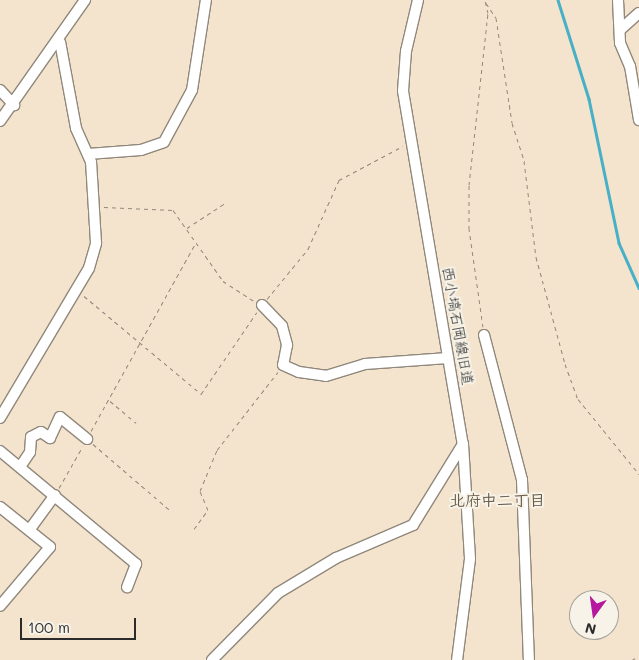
<!DOCTYPE html>
<html>
<head>
<meta charset="utf-8">
<style>
	body { margin:0 }
	#map { position:relative; width:639px; height:660px; overflow:hidden; background:#f4e4cd; font-family:Mali,"Klee One",sans-serif }
	div>[style] { position:absolute }
	[style*='--x'] { left:calc(var(--x)*1px); top:calc(var(--y)*1px); width:calc(var(--w)*1px); rotate:calc(var(--a)*1deg) }
	.stream>* { height:2.5px; margin:-1.25px; padding:0 1.25px; transform-origin:1.25px; border-radius:1.25px; background:#48b0c6 }
	.path>* { height:1px; margin-top:-0.5px; transform-origin:0; background:repeating-linear-gradient(90deg,#90887c 0 4px,transparent 0 8px) }
	.roads { filter:drop-shadow(1px 0 #90887c) drop-shadow(-1px 0 #90887c) drop-shadow(0 1px #90887c) drop-shadow(0 -1px #90887c) }
	.minor>* { height:10px; margin:-5px; padding:0 5px; transform-origin:5px; border-radius:5px; background:#fff }
	span { translate:-50% -50%; white-space:nowrap; text-align:center; line-height:1.15; -webkit-text-stroke:4px #f7f3e8; paint-order:stroke }
	.street-label { font-size:15px; color:#2b2b2b }
	.neighbourhood-label { font-size:16px; color:#675642; font-weight:700 }
	.north { position:absolute; left:569px; top:590px; width:50px; height:50px; box-sizing:border-box; background:#f7f3e8; border:1px solid #a5a39c; border-radius:50%; rotate:194deg; font-size:14px; font-weight:700; line-height:20px; text-align:center; color:#2b2b2b }
	.north::after { content:''; display:block; margin:auto; width:18px; height:22px; background:#b5179e; clip-path:polygon(50% 0,100% 100%,50% 72%,0 100%) }
	.scale { position:absolute; left:20px; top:618px; width:116px; height:22px; box-sizing:border-box; border:2px solid #2b2b2b; border-top:0; padding-left:6px; font-size:15px; line-height:18px; white-space:nowrap; color:#2b2b2b; -webkit-text-stroke:4px #f7f3e8; paint-order:stroke }
</style>
</head>
<body>
<div id="map">
	<div class="stream">
		<i style="--x:558;--y:0;--w:104;--a:72.6"></i>
		<i style="--x:589;--y:99;--w:147;--a:78.2"></i>
		<i style="--x:619;--y:243;--w:49;--a:66"></i>
	</div>
	<div class="path">
		<i style="--x:486;--y:3;--w:18;--a:56"></i>
		<i style="--x:496;--y:18;--w:106;--a:81.3"></i>
		<i style="--x:512;--y:123;--w:40;--a:72"></i>
		<i style="--x:524;--y:161;--w:97;--a:82.9"></i>
		<i style="--x:536;--y:257;--w:111;--a:74.8"></i>
		<i style="--x:565;--y:364;--w:37;--a:70"></i>
		<i style="--x:578;--y:399;--w:97;--a:50.9"></i>
		<i style="--x:104;--y:207;--w:69;--a:2.5"></i>
		<i style="--x:173;--y:210;--w:87;--a:54.8"></i>
		<i style="--x:223;--y:281;--w:38;--a:33"></i>
		<i style="--x:187;--y:228;--w:45;--a:-33.3"></i>
		<i style="--x:84;--y:296;--w:153;--a:39.9"></i>
		<i style="--x:201;--y:394;--w:99;--a:-55.7"></i>
		<i style="--x:267;--y:299;--w:65;--a:-50.6"></i>
		<i style="--x:308;--y:249;--w:76;--a:-65.8"></i>
		<i style="--x:339;--y:180;--w:72;--a:-28"></i>
		<i style="--x:483;--y:327;--w:99;--a:-98.1"></i>
		<i style="--x:469;--y:229;--w:44;--a:-90"></i>
		<i style="--x:469;--y:185;--w:173;--a:-83.7"></i>
		<i style="--x:488;--y:13;--w:13;--a:-103"></i>
		<i style="--x:110;--y:401;--w:34;--a:40"></i>
		<i style="--x:91;--y:431;--w:216;--a:-60.9"></i>
		<i style="--x:93;--y:444;--w:104;--a:40.7"></i>
		<i style="--x:59;--y:488;--w:48;--a:-60.3"></i>
		<i style="--x:194;--y:529;--w:24;--a:-54"></i>
		<i style="--x:208;--y:510;--w:21;--a:-113"></i>
		<i style="--x:200;--y:491;--w:44;--a:-67.5"></i>
		<i style="--x:217;--y:450;--w:99;--a:-52"></i>
		<i style="--x:632;--y:660;--w:8;--a:-30"></i>
	</div>
	<div class="roads">
		<div class="minor">
			<i style="--x:418;--y:0;--w:52;--a:103.2"></i>
			<i style="--x:406;--y:51;--w:40;--a:94.3"></i>
			<i style="--x:403;--y:91;--w:358;--a:80.4"></i>
			<i style="--x:463;--y:444;--w:115;--a:86.5"></i>
			<i style="--x:470;--y:559;--w:102;--a:97.3"></i>
			<i style="--x:618;--y:0;--w:43;--a:87.3"></i>
			<i style="--x:620;--y:43;--w:25;--a:67"></i>
			<i style="--x:630;--y:66;--w:55;--a:80.5"></i>
			<i style="--x:621;--y:29;--w:24;--a:-42"></i>
			<i style="--x:0;--y:90;--w:21;--a:47"></i>
			<i style="--x:0;--y:121;--w:148;--a:-54.9"></i>
			<i style="--x:88;--y:154;--w:53;--a:-4.3"></i>
			<i style="--x:141;--y:150;--w:24;--a:-19"></i>
			<i style="--x:164;--y:142;--w:59;--a:-61.7"></i>
			<i style="--x:192;--y:90;--w:91;--a:-81.2"></i>
			<i style="--x:262;--y:305;--w:29;--a:46"></i>
			<i style="--x:282;--y:326;--w:20;--a:75"></i>
			<i style="--x:287;--y:345;--w:20;--a:101"></i>
			<i style="--x:283;--y:365;--w:17;--a:24"></i>
			<i style="--x:299;--y:372;--w:27;--a:8"></i>
			<i style="--x:326;--y:376;--w:41;--a:-17.1"></i>
			<i style="--x:365;--y:364;--w:83;--a:-4.1"></i>
			<i style="--x:484;--y:335;--w:150;--a:75.3"></i>
			<i style="--x:522;--y:480;--w:180;--a:87.8"></i>
			<i style="--x:0;--y:418;--w:174;--a:-59.3"></i>
			<i style="--x:89;--y:268;--w:26;--a:-74"></i>
			<i style="--x:96;--y:243;--w:81;--a:-93.5"></i>
			<i style="--x:91;--y:162;--w:37;--a:-114"></i>
			<i style="--x:76;--y:128;--w:87;--a:-100.5"></i>
			<i style="--x:0;--y:451;--w:177;--a:39.7"></i>
			<i style="--x:136;--y:564;--w:25;--a:111"></i>
			<i style="--x:20;--y:467;--w:18;--a:-56"></i>
			<i style="--x:30;--y:452;--w:15;--a:-86"></i>
			<i style="--x:31;--y:437;--w:11;--a:-27"></i>
			<i style="--x:41;--y:432;--w:11;--a:34"></i>
			<i style="--x:50;--y:438;--w:23;--a:-65"></i>
			<i style="--x:60;--y:417;--w:35;--a:39"></i>
			<i style="--x:0;--y:507;--w:64;--a:38.7"></i>
			<i style="--x:50;--y:547;--w:77;--a:130.3"></i>
			<i style="--x:30;--y:529;--w:42;--a:-53.7"></i>
			<i style="--x:212;--y:660;--w:94;--a:-45.4"></i>
			<i style="--x:278;--y:593;--w:68;--a:-31.1"></i>
			<i style="--x:336;--y:558;--w:84;--a:-23.2"></i>
			<i style="--x:413;--y:525;--w:95;--a:-58.3"></i>
		</div>
	</div>
	<div class="street-label">
		<span style="left:458px;top:326px;rotate:80deg">西小塙石岡線旧道</span>
	</div>
	<div class="neighbourhood-label">
		<span style="left:497px;top:500px">北府中二丁目</span>
	</div>
	<div class="north">N</div>
	<div class="scale">100 m</div>
</div>
</body>
</html>
